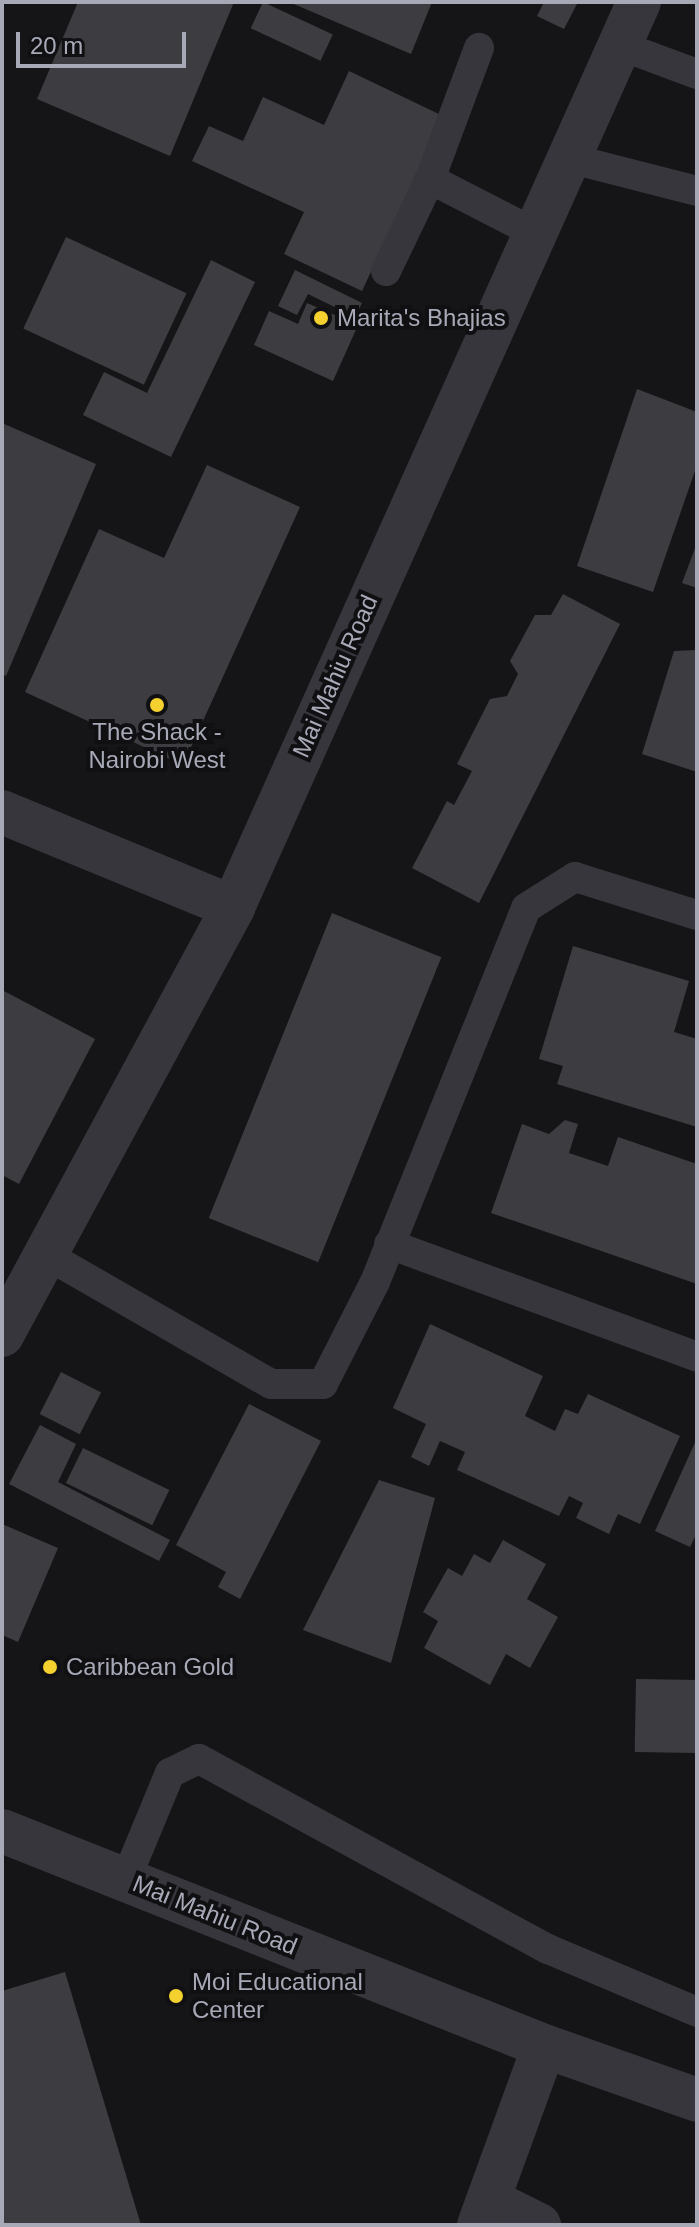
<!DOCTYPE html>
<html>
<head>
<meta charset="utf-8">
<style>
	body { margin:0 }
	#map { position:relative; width:699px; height:2227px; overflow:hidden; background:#151517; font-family:Helvetica,sans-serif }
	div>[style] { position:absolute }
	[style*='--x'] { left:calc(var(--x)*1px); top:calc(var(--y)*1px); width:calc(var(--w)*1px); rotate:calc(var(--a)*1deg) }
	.building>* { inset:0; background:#3d3d41; transform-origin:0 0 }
	.lane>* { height:30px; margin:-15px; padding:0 15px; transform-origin:15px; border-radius:15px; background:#36363c }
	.street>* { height:44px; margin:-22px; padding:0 22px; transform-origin:22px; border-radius:22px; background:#36363c }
	.dots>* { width:22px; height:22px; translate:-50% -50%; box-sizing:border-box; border:4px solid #101012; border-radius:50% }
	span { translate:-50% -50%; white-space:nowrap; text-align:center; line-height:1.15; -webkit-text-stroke:8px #101012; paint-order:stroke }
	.poi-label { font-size:24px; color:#a7a9b7 }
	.left { translate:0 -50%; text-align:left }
	.street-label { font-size:24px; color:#a7a9b7 }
	.frame { position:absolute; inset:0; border:4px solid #a7a9b7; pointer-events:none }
	.scale { position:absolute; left:16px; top:32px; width:170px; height:36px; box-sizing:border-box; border:4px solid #a7a9b7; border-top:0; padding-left:10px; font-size:24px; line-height:28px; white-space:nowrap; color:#a7a9b7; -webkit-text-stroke:6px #101012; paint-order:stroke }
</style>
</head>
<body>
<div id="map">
	<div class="building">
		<i style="clip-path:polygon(78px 2px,234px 2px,170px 156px,37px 99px)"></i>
		<i style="left:263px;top:2px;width:77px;height:29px;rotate:25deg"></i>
		<i style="clip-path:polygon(289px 2px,432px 2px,411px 54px)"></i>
		<i style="clip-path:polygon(544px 2px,578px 2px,564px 29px,537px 16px)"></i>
		<i style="clip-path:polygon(349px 71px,443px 116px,362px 291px,284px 254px,304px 212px,192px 161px,209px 126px,243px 141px,263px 97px,324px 125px)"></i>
		<i style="left:66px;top:237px;width:133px;height:101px;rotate:25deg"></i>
		<i style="clip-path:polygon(211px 260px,255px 282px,171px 457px,83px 415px,104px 372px,147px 393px)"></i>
		<i style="clip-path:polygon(295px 270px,362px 303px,355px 317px,308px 294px,297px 315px,278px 306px)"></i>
		<i style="clip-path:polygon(307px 303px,358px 325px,333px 381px,254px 345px,269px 311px,298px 324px)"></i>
		<i style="clip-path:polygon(637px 389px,697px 412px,697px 465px,653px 592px,577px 566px)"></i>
		<i style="clip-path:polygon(2px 423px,96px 464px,6px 676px,2px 674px)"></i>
		<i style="clip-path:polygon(207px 465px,300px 507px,183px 765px,25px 692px,99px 529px,164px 558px)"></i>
		<i style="clip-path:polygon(697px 543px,697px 588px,682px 583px)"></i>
		<i style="clip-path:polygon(563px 594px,620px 624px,479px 903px,412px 868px,447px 801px,454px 805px,472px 771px,457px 764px,490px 699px,507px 696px,518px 674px,510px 661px,535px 615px,551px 615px)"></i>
		<i style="clip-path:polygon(697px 650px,697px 772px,642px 754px,674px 651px)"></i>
		<i style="left:332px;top:913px;width:118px;height:329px;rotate:22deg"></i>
		<i style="clip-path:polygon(573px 946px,689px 981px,674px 1032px,697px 1039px,697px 1127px,557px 1084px,563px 1066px,539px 1059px)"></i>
		<i style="clip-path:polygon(2px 990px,95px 1039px,19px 1184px,2px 1175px)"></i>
		<i style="clip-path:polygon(565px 1120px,578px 1124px,569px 1153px,608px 1166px,618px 1137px,697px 1164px,697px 1284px,491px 1213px,522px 1124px,549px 1134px)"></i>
		<i style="clip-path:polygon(430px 1324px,543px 1376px,525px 1416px,555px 1431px,565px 1409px,578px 1414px,588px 1394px,680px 1436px,640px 1524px,618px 1514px,609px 1534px,576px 1518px,583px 1503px,569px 1496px,559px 1516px,457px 1470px,465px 1452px,440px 1441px,429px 1466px,411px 1457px,426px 1424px,393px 1408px)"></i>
		<i style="left:61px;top:1372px;width:45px;height:47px;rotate:27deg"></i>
		<i style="clip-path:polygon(249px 1404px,321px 1441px,240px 1599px,218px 1587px,226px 1572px,176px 1545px)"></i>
		<i style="clip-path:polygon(40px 1425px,76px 1444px,58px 1482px,170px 1540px,159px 1561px,9px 1484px)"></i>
		<i style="clip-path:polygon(697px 1438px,697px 1533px,690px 1547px,655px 1531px)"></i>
		<i style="left:83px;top:1448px;width:96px;height:39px;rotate:26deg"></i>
		<i style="clip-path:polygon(379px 1480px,435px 1498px,391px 1663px,303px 1630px)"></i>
		<i style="clip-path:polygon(2px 1524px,58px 1548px,18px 1642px,2px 1635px)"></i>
		<i style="clip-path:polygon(503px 1540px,546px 1564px,527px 1599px,558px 1617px,530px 1668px,506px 1654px,490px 1685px,424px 1648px,438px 1621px,423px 1612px,448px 1568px,462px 1576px,474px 1554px,490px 1563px)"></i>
		<i style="left:636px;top:1679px;width:61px;height:73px;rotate:1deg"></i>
		<i style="clip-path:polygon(65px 1972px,141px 2225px,2px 2225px,2px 1991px)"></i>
	</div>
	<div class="lane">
		<i style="--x:616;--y:44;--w:86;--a:20.3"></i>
		<i style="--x:572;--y:159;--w:129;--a:14.4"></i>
		<i style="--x:430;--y:179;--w:120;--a:27.2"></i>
		<i style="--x:386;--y:271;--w:102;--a:-64.4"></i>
		<i style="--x:430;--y:179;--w:140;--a:-69.5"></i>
		<i style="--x:389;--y:1244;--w:328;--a:20.1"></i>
		<i style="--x:45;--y:1254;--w:261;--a:29.9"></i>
		<i style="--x:271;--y:1384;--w:52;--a:0"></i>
		<i style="--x:323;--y:1384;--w:114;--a:-63"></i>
		<i style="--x:375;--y:1282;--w:403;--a:-68"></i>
		<i style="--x:526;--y:908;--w:58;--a:-32.3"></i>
		<i style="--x:575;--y:877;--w:128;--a:17.3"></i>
		<i style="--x:126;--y:1879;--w:115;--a:-67.5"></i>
		<i style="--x:170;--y:1773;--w:32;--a:-26"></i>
		<i style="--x:199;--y:1759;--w:397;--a:28.6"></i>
		<i style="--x:548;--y:1949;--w:162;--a:22.9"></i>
	</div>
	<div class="street">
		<i style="--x:2;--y:812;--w:250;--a:22.4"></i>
		<i style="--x:2;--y:1335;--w:486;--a:-61.6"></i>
		<i style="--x:233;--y:907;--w:992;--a:-65.84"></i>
		<i style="--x:2;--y:1831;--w:583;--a:21.64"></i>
		<i style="--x:544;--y:2046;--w:162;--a:19.4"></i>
		<i style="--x:489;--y:2200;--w:56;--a:26.6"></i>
		<i style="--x:479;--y:2225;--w:190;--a:-70"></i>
	</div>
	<div class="dots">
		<i style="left:321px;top:318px;background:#f5d12f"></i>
		<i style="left:157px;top:705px;background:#f5d12f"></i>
		<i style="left:50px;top:1667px;background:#f5d12f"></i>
		<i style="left:176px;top:1996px;background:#f5d12f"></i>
	</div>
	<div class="poi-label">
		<span class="left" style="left:337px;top:318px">Marita's Bhajias</span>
		<span style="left:157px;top:746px">The Shack -<br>Nairobi West</span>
		<span class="left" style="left:66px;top:1667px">Caribbean Gold</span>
		<span class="left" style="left:192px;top:1996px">Moi Educational<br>Center</span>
	</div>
	<div class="street-label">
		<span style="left:335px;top:676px;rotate:-66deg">Mai Mahiu Road</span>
		<span style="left:215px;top:1915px;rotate:22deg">Mai Mahiu Road</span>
	</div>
	<div class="frame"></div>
	<div class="scale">20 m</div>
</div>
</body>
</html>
